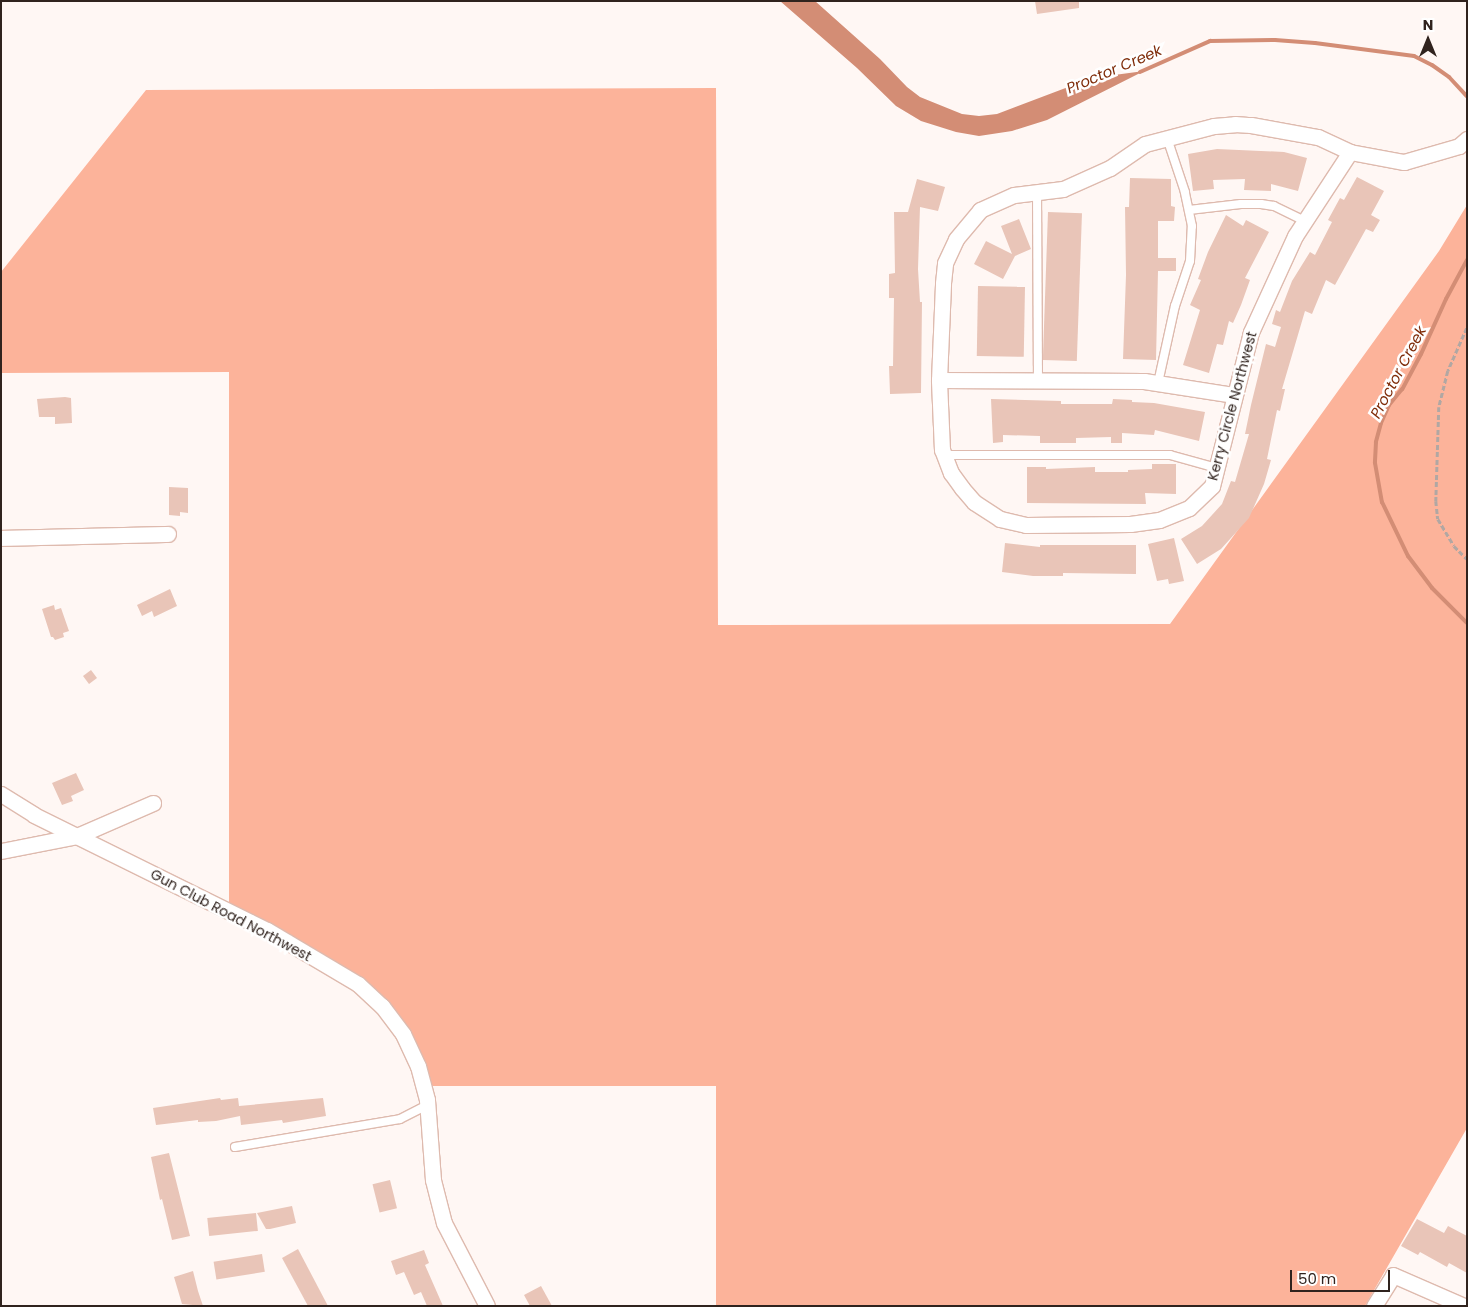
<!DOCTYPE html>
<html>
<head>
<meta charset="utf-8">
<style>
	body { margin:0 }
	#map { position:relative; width:1468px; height:1307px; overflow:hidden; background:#fff7f4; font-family:Poppins,sans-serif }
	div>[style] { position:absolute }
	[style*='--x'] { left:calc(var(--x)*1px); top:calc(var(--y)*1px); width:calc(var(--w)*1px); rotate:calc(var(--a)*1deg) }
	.green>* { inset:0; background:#fcb39a }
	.water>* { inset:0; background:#d38d75 }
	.stream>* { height:4px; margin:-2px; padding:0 2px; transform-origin:2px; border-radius:2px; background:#d38d75 }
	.building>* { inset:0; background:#e9c5b8; transform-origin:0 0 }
	.path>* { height:2.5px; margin-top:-1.25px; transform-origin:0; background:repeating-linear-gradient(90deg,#b1a7a3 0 5px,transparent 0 7.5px) }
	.roads { filter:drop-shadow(1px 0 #debaae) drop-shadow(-1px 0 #debaae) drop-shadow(0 1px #debaae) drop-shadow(0 -1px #debaae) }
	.service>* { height:8px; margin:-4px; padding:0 4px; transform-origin:4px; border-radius:4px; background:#fff }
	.minor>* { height:15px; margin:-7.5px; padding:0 7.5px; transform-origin:7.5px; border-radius:7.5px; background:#fff }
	span { translate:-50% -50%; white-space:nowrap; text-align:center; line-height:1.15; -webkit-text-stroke:5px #fff; paint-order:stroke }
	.street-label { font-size:14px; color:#30231e }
	.water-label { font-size:15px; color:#7f2c09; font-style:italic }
	.frame { position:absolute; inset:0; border:2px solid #30231e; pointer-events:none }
	.north { position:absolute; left:1403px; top:15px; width:50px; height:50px; -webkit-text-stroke:4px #fff; paint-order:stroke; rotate:0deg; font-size:14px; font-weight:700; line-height:20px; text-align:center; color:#30231e }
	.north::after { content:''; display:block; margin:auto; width:18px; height:22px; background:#30231e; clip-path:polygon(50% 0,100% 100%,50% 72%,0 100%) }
	.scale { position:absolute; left:1290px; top:1270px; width:100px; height:22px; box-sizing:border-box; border:2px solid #30231e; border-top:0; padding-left:6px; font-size:15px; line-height:18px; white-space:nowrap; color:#30231e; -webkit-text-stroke:4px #fff; paint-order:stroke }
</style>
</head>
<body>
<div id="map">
	<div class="green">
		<i style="clip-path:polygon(716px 88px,718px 625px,1170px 624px,1439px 251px,1467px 205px,1467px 1128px,1365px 1306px,716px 1306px,716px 1086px,424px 1086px,379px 1003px,229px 913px,229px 372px,1px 373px,1px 272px,146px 90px)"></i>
	</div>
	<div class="water">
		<i style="clip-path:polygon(780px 1px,815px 1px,880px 59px,907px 87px,920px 97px,962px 114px,979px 116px,997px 114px,1092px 78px,1144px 71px,1047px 120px,1012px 131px,979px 136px,956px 132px,921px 121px,896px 106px,857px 68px)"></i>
	</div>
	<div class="stream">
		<i style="--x:1140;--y:72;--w:77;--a:-23.9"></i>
		<i style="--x:1210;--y:41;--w:65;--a:-0.9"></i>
		<i style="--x:1275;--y:40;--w:40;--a:4.3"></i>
		<i style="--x:1315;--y:43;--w:100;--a:7.5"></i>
		<i style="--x:1414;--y:56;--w:20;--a:27"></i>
		<i style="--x:1432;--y:65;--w:21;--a:35"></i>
		<i style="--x:1449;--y:77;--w:26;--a:47"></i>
		<i style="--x:1467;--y:260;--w:44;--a:118.3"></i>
		<i style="--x:1446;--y:299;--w:60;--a:114.4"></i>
		<i style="--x:1421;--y:354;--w:40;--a:118"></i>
		<i style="--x:1402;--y:389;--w:21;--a:129"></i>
		<i style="--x:1389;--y:405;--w:20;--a:114"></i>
		<i style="--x:1381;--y:423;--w:20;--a:105"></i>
		<i style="--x:1376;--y:442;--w:21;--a:93"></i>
		<i style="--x:1375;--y:463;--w:40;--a:80"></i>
		<i style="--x:1382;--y:502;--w:60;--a:64.3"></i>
		<i style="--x:1408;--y:556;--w:40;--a:53"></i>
		<i style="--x:1432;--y:588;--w:49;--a:45"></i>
	</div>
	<div class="building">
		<i style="clip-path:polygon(1035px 1px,1079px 1px,1079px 8px,1037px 14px)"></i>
		<i style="clip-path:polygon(1217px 149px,1284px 152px,1307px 158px,1298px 191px,1271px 184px,1271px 191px,1244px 190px,1245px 179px,1213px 180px,1214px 189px,1193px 191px,1188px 154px)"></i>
		<i style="clip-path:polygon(1357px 177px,1384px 191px,1371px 215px,1380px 220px,1373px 232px,1366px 229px,1335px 285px,1326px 280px,1312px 314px,1305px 311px,1282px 389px,1285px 389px,1280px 411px,1277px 410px,1267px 459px,1271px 460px,1264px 484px,1249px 518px,1221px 549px,1197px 564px,1181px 539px,1202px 526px,1222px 504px,1231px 481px,1235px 482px,1249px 434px,1245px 434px,1251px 405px,1266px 344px,1275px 347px,1281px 327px,1272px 324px,1276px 310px,1280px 312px,1292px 281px,1310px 252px,1315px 255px,1332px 222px,1328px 220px,1340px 198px,1344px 200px)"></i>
		<i style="clip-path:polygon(1130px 178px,1171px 179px,1171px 206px,1175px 207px,1174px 221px,1158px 221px,1158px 258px,1176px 258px,1176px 271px,1158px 271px,1156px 360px,1123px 359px,1126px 275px,1125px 207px,1129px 207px)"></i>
		<i style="clip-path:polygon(917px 179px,945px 187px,938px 211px,920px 207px,918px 269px,920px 302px,922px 302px,921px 393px,890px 394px,889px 366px,893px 366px,894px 298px,889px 298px,889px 274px,895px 273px,894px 212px,908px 212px)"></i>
		<i style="left:1048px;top:212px;width:34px;height:148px;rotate:2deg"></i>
		<i style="clip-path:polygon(1226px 215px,1243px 226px,1246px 220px,1269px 232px,1245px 278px,1250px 280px,1241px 305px,1233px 323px,1229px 321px,1223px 345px,1217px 344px,1209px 373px,1183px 365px,1200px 310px,1190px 305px,1201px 280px,1198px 279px,1208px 252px)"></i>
		<i style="clip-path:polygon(1019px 219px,1031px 249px,1015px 256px,1003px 279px,974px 264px,986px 241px,1012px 254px,1001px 226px)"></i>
		<i style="left:978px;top:286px;width:47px;height:70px;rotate:1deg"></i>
		<i style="clip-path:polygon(65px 397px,71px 398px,72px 423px,55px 424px,55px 417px,39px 417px,37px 399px)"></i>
		<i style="clip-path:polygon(991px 399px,1061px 401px,1061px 404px,1112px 404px,1113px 399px,1132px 400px,1132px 402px,1154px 403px,1205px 412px,1199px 441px,1155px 430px,1154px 435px,1122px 433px,1122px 443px,1111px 443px,1111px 437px,1076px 438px,1076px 443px,1040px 443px,1040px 436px,1003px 435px,1003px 442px,993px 443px)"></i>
		<i style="clip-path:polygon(1152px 464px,1176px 464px,1176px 494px,1145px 493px,1146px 504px,1027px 503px,1027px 467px,1046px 467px,1046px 469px,1095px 467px,1095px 472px,1128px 472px,1128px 470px,1152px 469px)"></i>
		<i style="clip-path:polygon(169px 487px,188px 488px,188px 513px,180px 512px,180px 516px,169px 515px)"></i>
		<i style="clip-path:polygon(1174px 538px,1184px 581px,1169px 584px,1168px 579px,1157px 581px,1148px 544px)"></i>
		<i style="clip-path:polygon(1005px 543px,1040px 547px,1040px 545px,1136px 545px,1136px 574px,1063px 573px,1063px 576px,1033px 576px,1002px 572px)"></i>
		<i style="clip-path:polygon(170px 589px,177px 606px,154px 617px,152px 611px,142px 616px,137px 605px)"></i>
		<i style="clip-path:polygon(54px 605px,55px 610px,61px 608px,69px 631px,63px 633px,64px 637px,55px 640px,53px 637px,51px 637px,42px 609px)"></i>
		<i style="left:91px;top:670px;width:10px;height:10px;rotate:53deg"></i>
		<i style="clip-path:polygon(76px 773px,84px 790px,71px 796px,73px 801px,62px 805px,52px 783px)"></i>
		<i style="clip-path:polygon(220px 1098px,221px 1100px,238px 1098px,239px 1106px,323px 1098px,326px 1116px,283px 1123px,282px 1120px,241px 1125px,240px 1116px,216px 1121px,198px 1122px,198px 1120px,156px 1125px,153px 1108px)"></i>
		<i style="clip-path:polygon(169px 1153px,190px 1236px,172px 1240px,162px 1199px,160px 1200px,151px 1157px)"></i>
		<i style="left:390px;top:1180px;width:29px;height:18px;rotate:76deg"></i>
		<i style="clip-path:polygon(292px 1206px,296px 1223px,270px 1229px,266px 1229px,257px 1213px)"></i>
		<i style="left:256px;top:1213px;width:18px;height:49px;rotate:84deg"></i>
		<i style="clip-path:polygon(1417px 1219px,1444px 1233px,1448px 1226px,1467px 1236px,1467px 1273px,1449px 1263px,1447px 1267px,1420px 1252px,1418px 1255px,1401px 1246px)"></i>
		<i style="clip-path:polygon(298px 1249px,328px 1306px,308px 1306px,282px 1258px)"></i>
		<i style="clip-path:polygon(424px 1250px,429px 1263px,425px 1265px,443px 1306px,427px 1306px,421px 1292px,414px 1295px,404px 1272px,396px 1275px,391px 1261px)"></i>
		<i style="left:262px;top:1254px;width:18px;height:49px;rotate:81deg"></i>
		<i style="clip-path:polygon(193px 1271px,198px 1291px,203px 1306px,182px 1304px,174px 1277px)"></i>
		<i style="clip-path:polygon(541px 1286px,552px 1306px,530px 1306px,524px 1295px)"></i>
	</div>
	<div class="path">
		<i style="--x:1467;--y:328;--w:47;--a:113.8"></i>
		<i style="--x:1448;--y:371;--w:37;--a:104"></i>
		<i style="--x:1439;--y:407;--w:94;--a:91.8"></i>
		<i style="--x:1436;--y:501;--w:18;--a:84"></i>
		<i style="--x:1438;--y:519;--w:31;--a:59"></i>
		<i style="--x:1454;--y:546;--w:18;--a:45"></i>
	</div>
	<div class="roads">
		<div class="service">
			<i style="--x:1037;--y:192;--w:189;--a:89.7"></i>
			<i style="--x:1189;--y:210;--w:52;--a:-6.6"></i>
			<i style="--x:1241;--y:204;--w:20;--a:0"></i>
			<i style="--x:1261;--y:204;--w:13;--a:9"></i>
			<i style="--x:1274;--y:206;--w:34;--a:26"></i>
			<i style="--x:1158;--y:383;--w:79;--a:-77.6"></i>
			<i style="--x:1175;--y:306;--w:47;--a:-71.6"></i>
			<i style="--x:1190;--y:261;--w:35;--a:-87"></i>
			<i style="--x:1192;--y:226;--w:35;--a:-102"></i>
			<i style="--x:1185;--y:192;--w:57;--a:-108.4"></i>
			<i style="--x:944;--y:455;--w:226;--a:0"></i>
			<i style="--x:1170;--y:455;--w:49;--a:15.5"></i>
			<i style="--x:235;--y:1147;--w:167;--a:-9.6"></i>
			<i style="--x:400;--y:1119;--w:30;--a:-27"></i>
		</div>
		<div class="minor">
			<i style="--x:1235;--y:124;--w:16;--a:4"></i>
			<i style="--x:1251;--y:125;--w:68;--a:10.2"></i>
			<i style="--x:1318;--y:137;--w:35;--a:25"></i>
			<i style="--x:1350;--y:152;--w:100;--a:123.2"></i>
			<i style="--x:1295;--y:236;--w:106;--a:114.6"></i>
			<i style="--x:1251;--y:332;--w:159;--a:104.2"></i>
			<i style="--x:1212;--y:486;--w:32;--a:136"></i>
			<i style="--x:1189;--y:508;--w:32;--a:158"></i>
			<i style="--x:1159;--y:520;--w:29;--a:172"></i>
			<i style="--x:1130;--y:524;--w:104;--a:179.4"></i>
			<i style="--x:1026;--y:525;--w:27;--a:-167"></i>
			<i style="--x:1000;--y:519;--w:31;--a:-147"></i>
			<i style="--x:974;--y:502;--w:18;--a:-131"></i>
			<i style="--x:962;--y:488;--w:19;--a:-126"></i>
			<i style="--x:951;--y:473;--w:25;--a:-111"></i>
			<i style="--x:942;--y:450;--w:70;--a:-92.5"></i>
			<i style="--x:939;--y:380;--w:97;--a:-87.6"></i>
			<i style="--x:943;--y:283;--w:20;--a:-84"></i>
			<i style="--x:945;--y:263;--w:26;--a:-65"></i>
			<i style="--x:956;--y:239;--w:38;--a:-50"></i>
			<i style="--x:980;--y:210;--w:37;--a:-24"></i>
			<i style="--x:1014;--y:195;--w:49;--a:-7"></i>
			<i style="--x:1063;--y:189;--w:51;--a:-24.1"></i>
			<i style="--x:1110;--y:168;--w:42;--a:-34.4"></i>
			<i style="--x:1145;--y:144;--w:71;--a:-14.6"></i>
			<i style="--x:1214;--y:126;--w:21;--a:-5"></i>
			<i style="--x:1350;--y:152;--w:55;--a:10.5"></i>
			<i style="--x:1404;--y:162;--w:57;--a:-16.2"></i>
			<i style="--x:1459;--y:146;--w:11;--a:-41"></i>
			<i style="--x:939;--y:380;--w:205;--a:0.3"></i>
			<i style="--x:1144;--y:381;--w:90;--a:8.9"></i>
			<i style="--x:1;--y:538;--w:167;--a:-1.4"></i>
			<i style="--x:1;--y:794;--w:39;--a:32"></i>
			<i style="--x:34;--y:815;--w:260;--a:26.3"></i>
			<i style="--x:267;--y:930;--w:106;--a:30.7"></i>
			<i style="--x:358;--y:984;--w:33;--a:43"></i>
			<i style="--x:382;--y:1006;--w:35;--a:53"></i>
			<i style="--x:403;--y:1034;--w:35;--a:65"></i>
			<i style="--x:418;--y:1066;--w:35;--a:75"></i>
			<i style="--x:427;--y:1100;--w:80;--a:85.7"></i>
			<i style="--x:433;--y:1180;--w:44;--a:75.7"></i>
			<i style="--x:444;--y:1223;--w:93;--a:62.6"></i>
			<i style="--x:1;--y:851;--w:77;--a:-11.2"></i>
			<i style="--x:77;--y:836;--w:83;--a:-23.5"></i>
			<i style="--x:1374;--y:1306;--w:36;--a:-58"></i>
			<i style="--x:1393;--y:1275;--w:77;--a:23.6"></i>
		</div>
	</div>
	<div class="street-label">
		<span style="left:1232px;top:406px;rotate:-75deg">Kerry Circle Northwest</span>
		<span style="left:231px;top:915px;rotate:28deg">Gun Club Road Northwest</span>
	</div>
	<div class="water-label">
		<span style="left:1114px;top:69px;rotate:-23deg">Proctor Creek</span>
		<span style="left:1398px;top:372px;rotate:-62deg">Proctor Creek</span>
	</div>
	<div class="frame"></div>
	<div class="north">N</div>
	<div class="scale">50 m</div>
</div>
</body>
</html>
